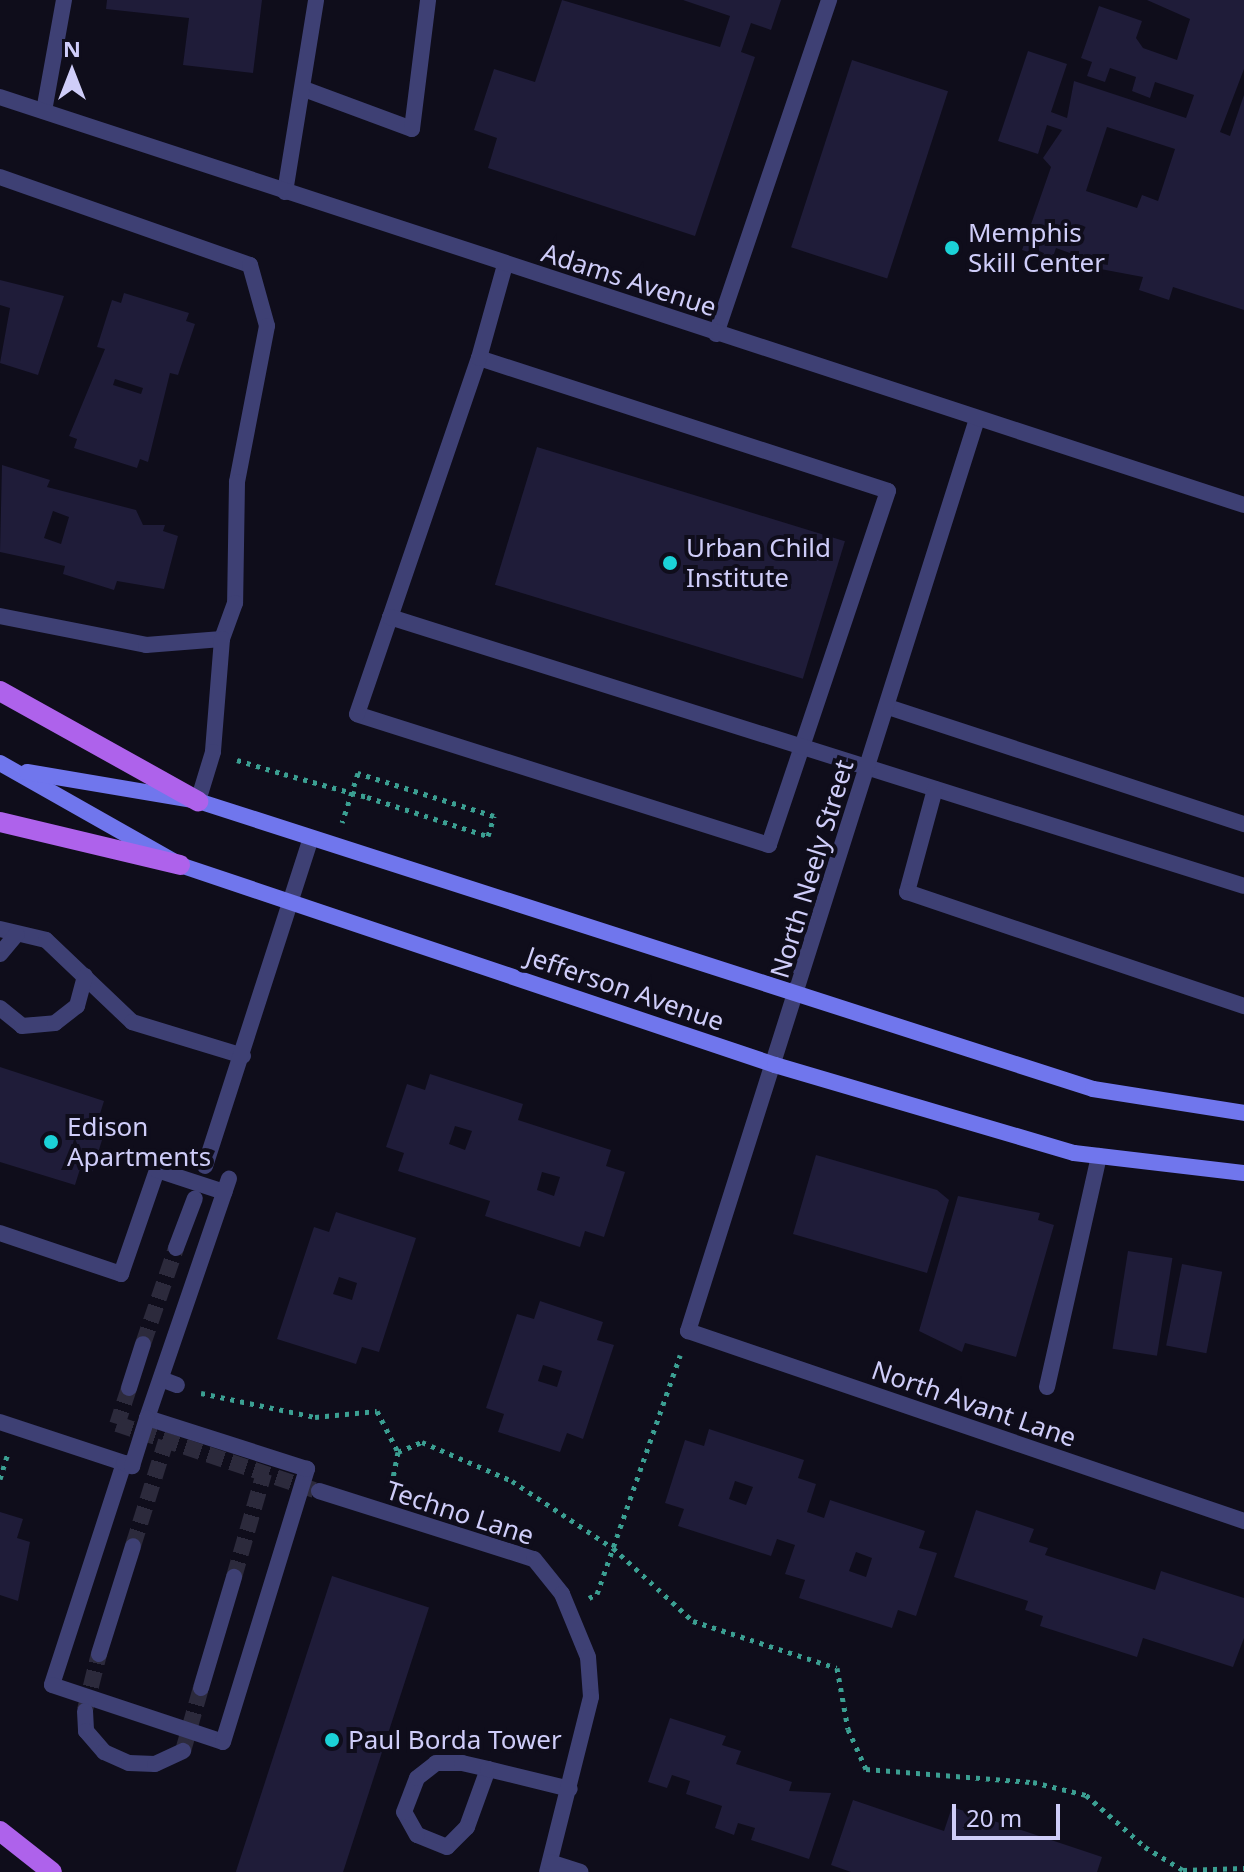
<!DOCTYPE html>
<html>
<head>
<meta charset="utf-8">
<style>
	body { margin:0 }
	#map { position:relative; width:1244px; height:1872px; overflow:hidden; background:#0f0d1b; font-family:"Noto Sans",sans-serif }
	div>[style] { position:absolute }
	[style*='--x'] { left:calc(var(--x)*1px); top:calc(var(--y)*1px); width:calc(var(--w)*1px); rotate:calc(var(--a)*1deg) }
	.building>* { inset:0; background:#1f1c39; transform-origin:0 0 }
	.minor-tunnel>* { height:16px; margin-top:-8px; transform-origin:0; background:repeating-linear-gradient(90deg,#2c2a3c 0 16px,transparent 0 24px) }
	.path>* { height:5px; margin-top:-2.5px; transform-origin:0; background:repeating-linear-gradient(90deg,#3b9f92 0 4px,transparent 0 10px) }
	.service>* { height:16px; margin:-8px; padding:0 8px; transform-origin:8px; border-radius:8px; background:#3e4074 }
	.pedestrian>* { height:16px; margin:-8px; padding:0 8px; transform-origin:8px; border-radius:8px; background:#3e4074 }
	.minor>* { height:16px; margin:-8px; padding:0 8px; transform-origin:8px; border-radius:8px; background:#3e4074 }
	.tertiary>* { height:16px; margin:-8px; padding:0 8px; transform-origin:8px; border-radius:8px; background:#3e4074 }
	.secondary>* { height:16px; margin:-8px; padding:0 8px; transform-origin:8px; border-radius:8px; background:#7076ed }
	.primary>* { height:20px; margin:-10px; padding:0 10px; transform-origin:10px; border-radius:10px; background:#ae62eb }
	.dots>* { width:22px; height:22px; translate:-50% -50%; box-sizing:border-box; border:4px solid #0f0d1b; border-radius:50% }
	span { translate:-50% -50%; white-space:nowrap; text-align:center; line-height:1.15; -webkit-text-stroke:8px #0f0d1b; paint-order:stroke }
	.poi-label { font-size:26px; color:#cfcdf9 }
	.left { translate:0 -50%; text-align:left }
	.street-label { font-size:26px; color:#cfcdf9 }
	.north { position:absolute; left:32px; top:32px; width:80px; height:80px; -webkit-text-stroke:6px #0f0d1b; paint-order:stroke; rotate:0deg; font-size:22px; font-weight:700; line-height:32px; text-align:center; color:#cfcdf9 }
	.north::after { content:''; display:block; margin:auto; width:28px; height:36px; background:#cfcdf9; clip-path:polygon(50% 0,100% 100%,50% 72%,0 100%) }
	.scale { position:absolute; left:952px; top:1804px; width:108px; height:36px; box-sizing:border-box; border:4px solid #cfcdf9; border-top:0; padding-left:10px; font-size:24px; line-height:28px; white-space:nowrap; color:#cfcdf9; -webkit-text-stroke:6px #0f0d1b; paint-order:stroke }
</style>
</head>
<body>
<div id="map">
	<div class="building">
		<i style="clip-path:polygon(107px 0,262px 0,253px 73px,183px 65px,189px 18px,106px 9px)"></i>
		<i style="clip-path:polygon(562px 0,720px 47px,730px 16px,683px 0,781px 0,771px 30px,751px 23px,741px 52px,755px 57px,695px 236px,488px 168px,497px 138px,474px 130px,494px 69px,535px 82px)"></i>
		<i style="clip-path:polygon(evenodd,1147px 0,1244px 0,1244px 69px,1220px 132px,1230px 136px,1244px 95px,1244px 310px,1173px 287px,1169px 300px,1139px 290px,1143px 277px,1079px 265px,1081px 257px,1056px 248px,1052px 260px,1022px 250px,1051px 167px,1043px 158px,1062px 130px,1047px 125px,1038px 154px,998px 141px,1028px 51px,1067px 64px,1051px 112px,1067px 118px,1074px 81px,1186px 118px,1194px 95px,1155px 82px,1150px 98px,1132px 91px,1136px 77px,1110px 68px,1105px 82px,1087px 76px,1092px 62px,1081px 58px,1099px 6px,1142px 21px,1136px 38px,1143px 48px,1177px 60px,1190px 19px,1147px 0,1107px 127px,1175px 149px,1158px 201px,1142px 195px,1137px 208px,1086px 191px,1107px 127px)"></i>
		<i style="left:852px;top:60px;width:101px;height:197px;rotate:18deg"></i>
		<i style="clip-path:polygon(0 280px,64px 296px,38px 375px,0 363px,10px 308px,0 305px)"></i>
		<i style="clip-path:polygon(evenodd,124px 293px,189px 313px,186px 321px,195px 324px,178px 375px,170px 373px,148px 462px,140px 459px,137px 468px,74px 448px,77px 439px,69px 436px,105px 349px,97px 347px,112px 300px,121px 303px,124px 293px,115px 379px,143px 388px,141px 394px,113px 385px,115px 379px)"></i>
		<i style="left:537px;top:447px;width:322px;height:144px;rotate:17deg"></i>
		<i style="clip-path:polygon(evenodd,2px 465px,50px 480px,47px 487px,136px 510px,143px 525px,165px 525px,163px 531px,178px 536px,164px 589px,117px 581px,114px 590px,63px 574px,65px 566px,0 552px,2px 465px,53px 511px,69px 517px,61px 544px,44px 538px,53px 511px)"></i>
		<i style="clip-path:polygon(0 1067px,104px 1101px,99px 1117px,108px 1121px,92px 1172px,80px 1169px,75px 1185px,0 1162px)"></i>
		<i style="clip-path:polygon(evenodd,430px 1074px,523px 1104px,518px 1120px,611px 1150px,606px 1166px,625px 1172px,604px 1237px,585px 1231px,580px 1247px,485px 1216px,490px 1201px,398px 1171px,404px 1153px,386px 1147px,407px 1084px,425px 1090px,430px 1074px,455px 1126px,472px 1131px,465px 1150px,449px 1144px,455px 1126px,430px 1074px,542px 1172px,560px 1177px,554px 1196px,537px 1190px,542px 1172px)"></i>
		<i style="clip-path:polygon(816px 1155px,937px 1190px,949px 1200px,927px 1273px,793px 1234px)"></i>
		<i style="clip-path:polygon(958px 1196px,1040px 1213px,1038px 1220px,1054px 1225px,1016px 1357px,965px 1343px,962px 1352px,919px 1331px)"></i>
		<i style="clip-path:polygon(evenodd,336px 1212px,416px 1238px,379px 1352px,362px 1347px,356px 1364px,277px 1339px,314px 1227px,329px 1232px,336px 1212px,339px 1277px,357px 1283px,352px 1300px,333px 1294px,339px 1277px)"></i>
		<i style="left:1128px;top:1251px;width:45px;height:99px;rotate:9deg"></i>
		<i style="left:1182px;top:1264px;width:41px;height:83px;rotate:11deg"></i>
		<i style="clip-path:polygon(evenodd,540px 1301px,603px 1322px,597px 1340px,614px 1345px,583px 1439px,567px 1433px,560px 1452px,498px 1432px,504px 1414px,486px 1408px,517px 1314px,534px 1319px,540px 1301px,543px 1365px,562px 1371px,557px 1387px,538px 1381px,543px 1365px)"></i>
		<i style="clip-path:polygon(evenodd,709px 1429px,804px 1460px,798px 1478px,816px 1484px,807px 1512px,824px 1518px,830px 1500px,925px 1531px,919px 1548px,937px 1553px,916px 1616px,898px 1610px,892px 1628px,799px 1598px,805px 1580px,785px 1574px,795px 1545px,777px 1539px,771px 1556px,678px 1526px,684px 1509px,665px 1503px,685px 1440px,704px 1446px,709px 1429px,735px 1481px,753px 1487px,746px 1505px,729px 1499px,735px 1481px,709px 1429px,856px 1552px,872px 1558px,866px 1577px,849px 1571px,856px 1552px)"></i>
		<i style="clip-path:polygon(976px 1510px,1034px 1529px,1029px 1542px,1048px 1548px,1045px 1555px,1155px 1590px,1161px 1571px,1244px 1598px,1244px 1638px,1233px 1667px,1143px 1638px,1137px 1657px,1040px 1626px,1043px 1616px,1025px 1610px,1028px 1601px,954px 1577px)"></i>
		<i style="clip-path:polygon(0 1512px,23px 1519px,17px 1538px,30px 1542px,18px 1601px,0 1595px)"></i>
		<i style="left:332px;top:1576px;width:102px;height:311px;rotate:18deg"></i>
		<i style="clip-path:polygon(670px 1718px,726px 1736px,722px 1745px,741px 1751px,736px 1764px,792px 1782px,789px 1791px,831px 1793px,809px 1859px,751px 1840px,755px 1828px,738px 1823px,734px 1835px,715px 1828px,722px 1806px,686px 1794px,690px 1781px,672px 1775px,667px 1788px,648px 1782px)"></i>
		<i style="clip-path:polygon(853px 1800px,944px 1831px,952px 1807px,1102px 1857px,1097px 1872px,851px 1872px,831px 1865px)"></i>
	</div>
	<div class="minor-tunnel">
		<i style="--x:143;--y:1344;--w:102;--a:-71"></i>
		<i style="--x:129;--y:1388;--w:38;--a:108"></i>
		<i style="--x:117;--y:1424;--w:208;--a:18.5"></i>
		<i style="--x:133;--y:1546;--w:110;--a:-72.6"></i>
		<i style="--x:234;--y:1577;--w:108;--a:-73.9"></i>
		<i style="--x:85;--y:1710;--w:58;--a:-76"></i>
		<i style="--x:183;--y:1751;--w:66;--a:-74.1"></i>
	</div>
	<div class="path">
		<i style="--x:237;--y:760;--w:49;--a:16.6"></i>
		<i style="--x:284;--y:774;--w:86;--a:15.5"></i>
		<i style="--x:367;--y:797;--w:127;--a:17.9"></i>
		<i style="--x:488;--y:836;--w:21;--a:-73"></i>
		<i style="--x:494;--y:816;--w:143;--a:-162.5"></i>
		<i style="--x:358;--y:773;--w:52;--a:107.7"></i>
		<i style="--x:201;--y:1393;--w:116;--a:11.9"></i>
		<i style="--x:315;--y:1417;--w:62;--a:-5.5"></i>
		<i style="--x:377;--y:1411;--w:46;--a:62.9"></i>
		<i style="--x:398;--y:1452;--w:38;--a:101"></i>
		<i style="--x:398;--y:1452;--w:26;--a:-23"></i>
		<i style="--x:422;--y:1442;--w:98;--a:23.4"></i>
		<i style="--x:512;--y:1481;--w:121;--a:33.6"></i>
		<i style="--x:613;--y:1548;--w:108;--a:42.4"></i>
		<i style="--x:693;--y:1621;--w:151;--a:18.1"></i>
		<i style="--x:837;--y:1668;--w:62;--a:79.8"></i>
		<i style="--x:848;--y:1729;--w:44;--a:65.8"></i>
		<i style="--x:866;--y:1769;--w:168;--a:4.5"></i>
		<i style="--x:1033;--y:1782;--w:55;--a:13.8"></i>
		<i style="--x:1086;--y:1795;--w:79;--a:41.4"></i>
		<i style="--x:1145;--y:1847;--w:44;--a:31.2"></i>
		<i style="--x:1183;--y:1870;--w:61;--a:-1.9"></i>
		<i style="--x:0;--y:1479;--w:28;--a:-73"></i>
		<i style="--x:589;--y:1598;--w:9;--a:-27"></i>
		<i style="--x:597;--y:1594;--w:253;--a:-70.8"></i>
	</div>
	<div class="service">
		<i style="--x:304;--y:89;--w:115;--a:20.3"></i>
		<i style="--x:412;--y:129;--w:130;--a:-82.9"></i>
		<i style="--x:285;--y:192;--w:194;--a:-80.8"></i>
		<i style="--x:716;--y:334;--w:353;--a:-71.3"></i>
		<i style="--x:479;--y:358;--w:430;--a:18"></i>
		<i style="--x:888;--y:491;--w:373;--a:108.6"></i>
		<i style="--x:769;--y:845;--w:432;--a:-162.4"></i>
		<i style="--x:357;--y:714;--w:376;--a:-71.1"></i>
		<i style="--x:479;--y:358;--w:97;--a:-74.4"></i>
		<i style="--x:390;--y:617;--w:895;--a:17.48"></i>
		<i style="--x:888;--y:707;--w:375;--a:18.2"></i>
		<i style="--x:935;--y:789;--w:107;--a:105.2"></i>
		<i style="--x:907;--y:892;--w:356;--a:18.7"></i>
		<i style="--x:0;--y:929;--w:47;--a:13.4"></i>
		<i style="--x:46;--y:940;--w:119;--a:43.6"></i>
		<i style="--x:132;--y:1022;--w:116;--a:17"></i>
		<i style="--x:0;--y:954;--w:26;--a:-50"></i>
		<i style="--x:0;--y:1008;--w:28;--a:39"></i>
		<i style="--x:22;--y:1026;--w:33;--a:-5"></i>
		<i style="--x:55;--y:1023;--w:28;--a:-38"></i>
		<i style="--x:77;--y:1006;--w:31;--a:-75"></i>
		<i style="--x:1047;--y:1387;--w:237;--a:-77.3"></i>
		<i style="--x:488;--y:1769;--w:62;--a:109.9"></i>
		<i style="--x:467;--y:1827;--w:28;--a:135"></i>
		<i style="--x:447;--y:1847;--w:32;--a:-158"></i>
		<i style="--x:417;--y:1835;--w:26;--a:-119"></i>
		<i style="--x:404;--y:1812;--w:36;--a:-69"></i>
		<i style="--x:417;--y:1778;--w:24;--a:-38"></i>
		<i style="--x:436;--y:1763;--w:26;--a:0"></i>
		<i style="--x:462;--y:1763;--w:27;--a:13"></i>
		<i style="--x:488;--y:1769;--w:84;--a:13.7"></i>
	</div>
	<div class="pedestrian">
		<i style="--x:0;--y:1233;--w:128;--a:18.7"></i>
		<i style="--x:121;--y:1274;--w:110;--a:-70.9"></i>
		<i style="--x:157;--y:1170;--w:71;--a:18.2"></i>
		<i style="--x:161;--y:1379;--w:17;--a:21"></i>
		<i style="--x:0;--y:1422;--w:131;--a:18.3"></i>
		<i style="--x:124;--y:1463;--w:233;--a:108"></i>
		<i style="--x:52;--y:1685;--w:180;--a:18.4"></i>
		<i style="--x:223;--y:1742;--w:286;--a:-72.9"></i>
		<i style="--x:307;--y:1469;--w:168;--a:-162.3"></i>
		<i style="--x:147;--y:1418;--w:253;--a:-71.1"></i>
		<i style="--x:124;--y:1463;--w:9;--a:21"></i>
		<i style="--x:132;--y:1466;--w:50;--a:-72.6"></i>
	</div>
	<div class="minor">
		<i style="--x:44;--y:111;--w:113;--a:-79.8"></i>
		<i style="--x:0;--y:177;--w:265;--a:19.4"></i>
		<i style="--x:250;--y:265;--w:63;--a:74.4"></i>
		<i style="--x:267;--y:326;--w:159;--a:100.9"></i>
		<i style="--x:237;--y:482;--w:121;--a:90.9"></i>
		<i style="--x:235;--y:603;--w:38;--a:110"></i>
		<i style="--x:977;--y:419;--w:957;--a:107.58"></i>
		<i style="--x:688;--y:1331;--w:588;--a:18.87"></i>
		<i style="--x:0;--y:616;--w:149;--a:11.2"></i>
		<i style="--x:146;--y:645;--w:76;--a:-4.5"></i>
		<i style="--x:222;--y:639;--w:113;--a:94.6"></i>
		<i style="--x:213;--y:752;--w:51;--a:107"></i>
		<i style="--x:205;--y:1166;--w:342;--a:-72.1"></i>
		<i style="--x:176;--y:1248;--w:53;--a:-69.2"></i>
		<i style="--x:129;--y:1388;--w:46;--a:-72.3"></i>
		<i style="--x:319;--y:1491;--w:225;--a:17.6"></i>
		<i style="--x:534;--y:1559;--w:45;--a:51.3"></i>
		<i style="--x:562;--y:1594;--w:68;--a:67.6"></i>
		<i style="--x:588;--y:1657;--w:40;--a:85.7"></i>
		<i style="--x:591;--y:1697;--w:180;--a:104.1"></i>
		<i style="--x:99;--y:1654;--w:113;--a:-72.5"></i>
		<i style="--x:201;--y:1688;--w:116;--a:-73.4"></i>
		<i style="--x:85;--y:1711;--w:20;--a:87"></i>
		<i style="--x:86;--y:1731;--w:28;--a:49"></i>
		<i style="--x:104;--y:1752;--w:27;--a:24"></i>
		<i style="--x:129;--y:1763;--w:26;--a:2"></i>
		<i style="--x:155;--y:1764;--w:31;--a:-25"></i>
		<i style="--x:550;--y:1862;--w:32;--a:18"></i>
	</div>
	<div class="tertiary">
		<i style="--x:0;--y:97;--w:1309;--a:18.16"></i>
	</div>
	<div class="secondary">
		<i style="--x:0;--y:763;--w:207;--a:29.5"></i>
		<i style="--x:180;--y:865;--w:628;--a:18.58"></i>
		<i style="--x:775;--y:1065;--w:312;--a:16.4"></i>
		<i style="--x:1074;--y:1153;--w:171;--a:6.7"></i>
		<i style="--x:27;--y:772;--w:173;--a:9.6"></i>
		<i style="--x:198;--y:801;--w:940;--a:17.84"></i>
		<i style="--x:1093;--y:1089;--w:153;--a:9"></i>
	</div>
	<div class="primary">
		<i style="--x:0;--y:691;--w:227;--a:29.1"></i>
		<i style="--x:0;--y:822;--w:185;--a:13.4"></i>
		<i style="--x:0;--y:1831;--w:66;--a:38.3"></i>
	</div>
	<div class="dots">
		<i style="left:952px;top:248px;background:#1bd2d7"></i>
		<i style="left:670px;top:563px;background:#1bd2d7"></i>
		<i style="left:51px;top:1142px;background:#1bd2d7"></i>
		<i style="left:332px;top:1740px;background:#1bd2d7"></i>
	</div>
	<div class="poi-label">
		<span class="left" style="left:968px;top:248px">Memphis<br>Skill Center</span>
		<span class="left" style="left:686px;top:563px">Urban Child<br>Institute</span>
		<span class="left" style="left:67px;top:1142px">Edison<br>Apartments</span>
		<span class="left" style="left:348px;top:1740px">Paul Borda Tower</span>
	</div>
	<div class="street-label">
		<span style="left:629px;top:280px;rotate:18deg">Adams Avenue</span>
		<span style="left:812px;top:869px;rotate:-73deg">North Neely Street</span>
		<span style="left:625px;top:989px;rotate:19deg">Jefferson Avenue</span>
		<span style="left:974px;top:1404px;rotate:19deg">North Avant Lane</span>
		<span style="left:460px;top:1513px;rotate:18deg">Techno Lane</span>
	</div>
	<div class="north">N</div>
	<div class="scale">20 m</div>
</div>
</body>
</html>
